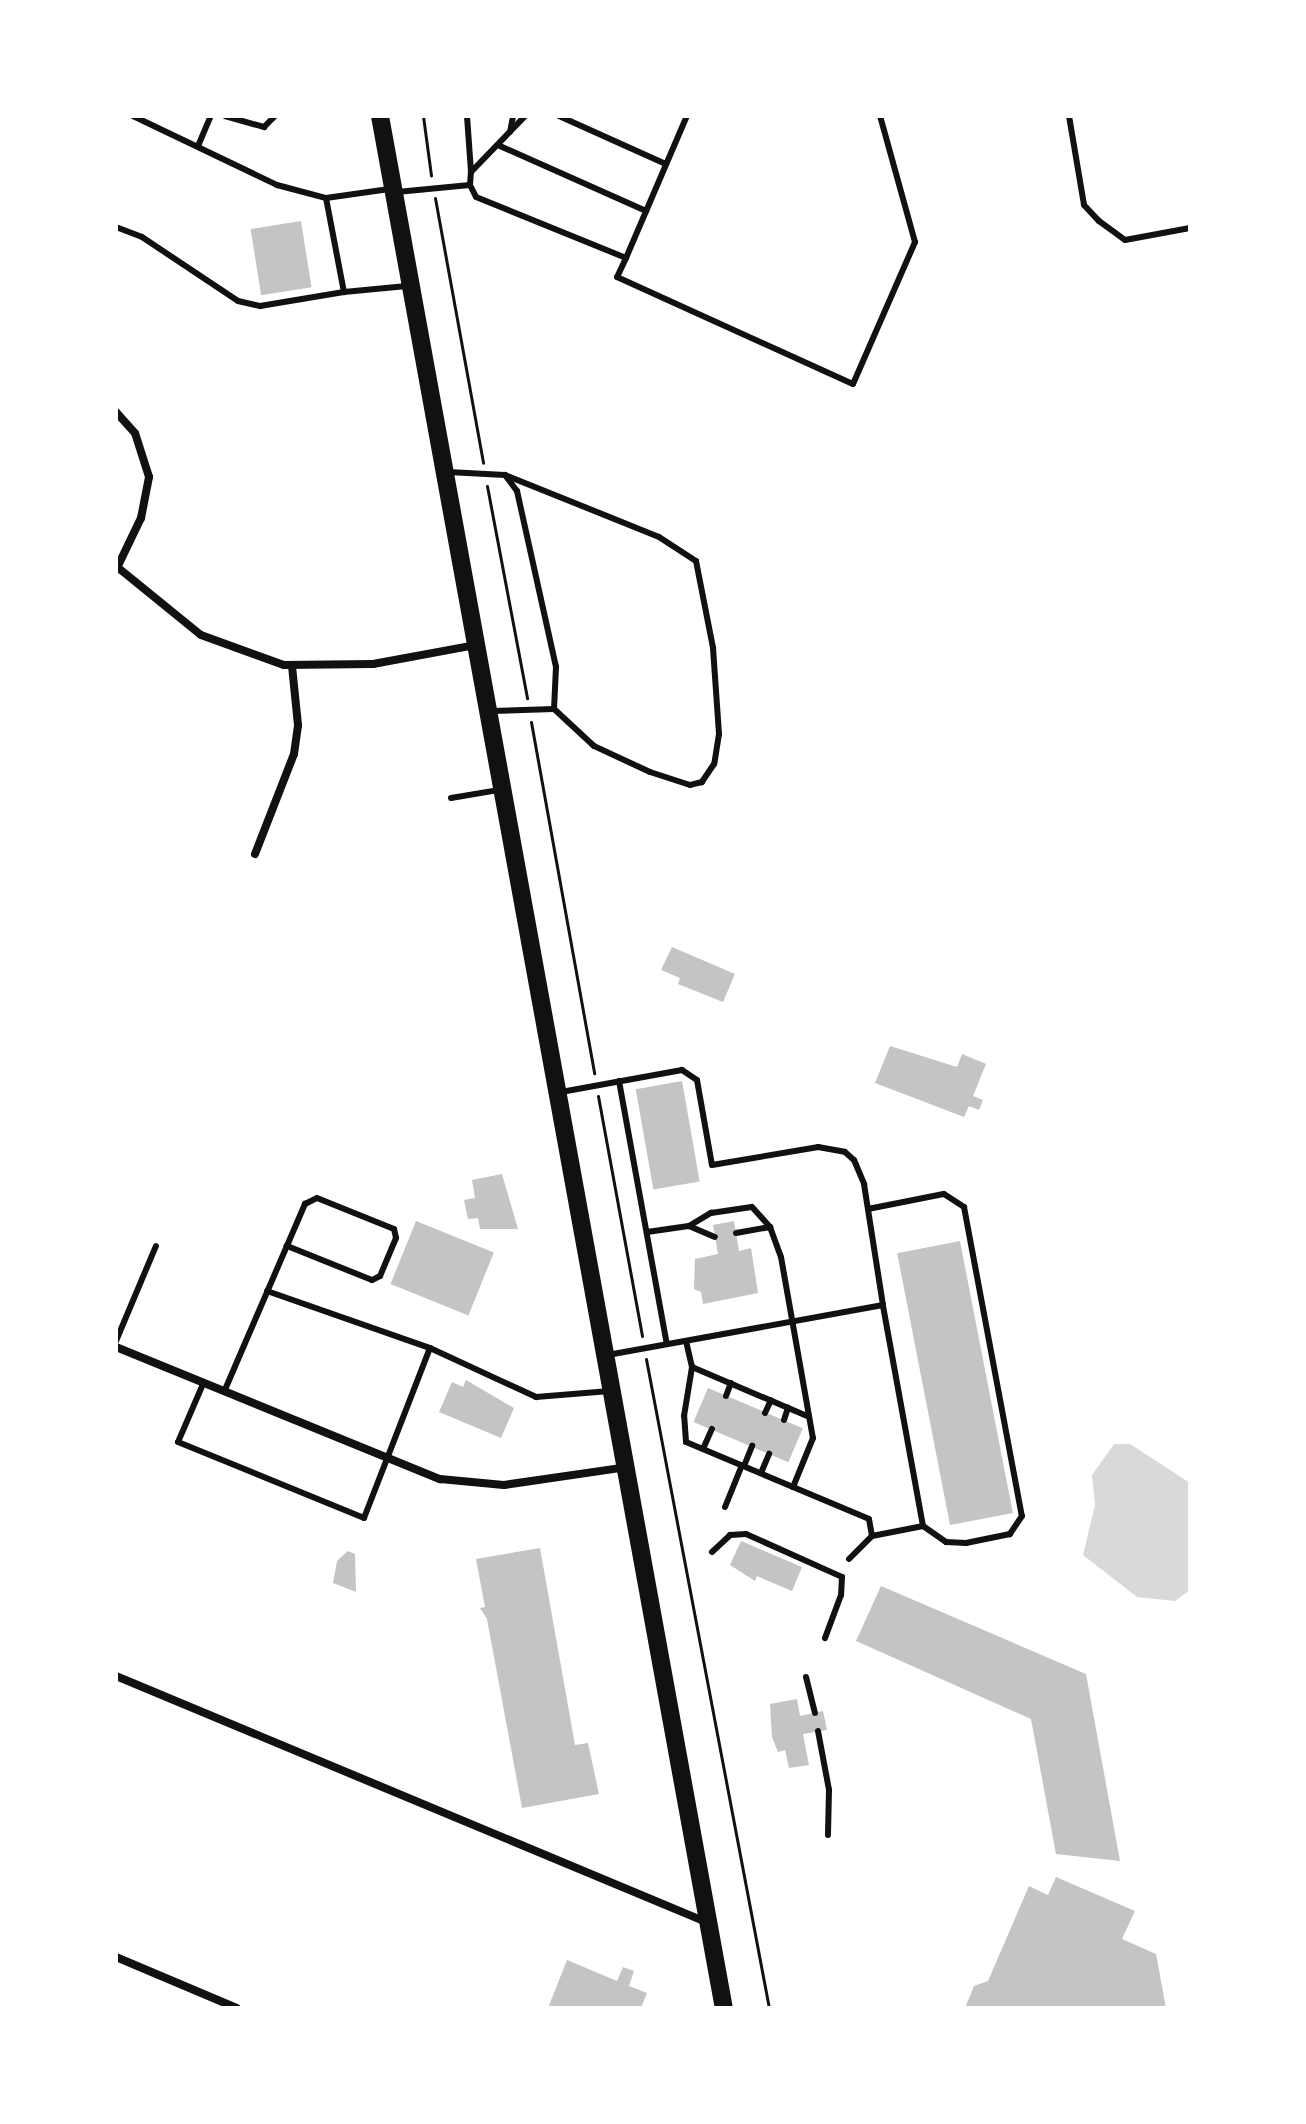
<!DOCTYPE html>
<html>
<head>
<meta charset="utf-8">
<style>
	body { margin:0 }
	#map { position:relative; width:1306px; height:2124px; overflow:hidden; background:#fff; font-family:Raleway,sans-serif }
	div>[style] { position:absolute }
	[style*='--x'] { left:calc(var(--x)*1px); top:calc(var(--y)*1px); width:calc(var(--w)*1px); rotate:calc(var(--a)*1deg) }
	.water>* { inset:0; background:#d9d9d9 }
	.building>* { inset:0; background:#c4c4c4; transform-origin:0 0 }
	.path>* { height:3px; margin:-1.5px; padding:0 1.5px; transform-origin:1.5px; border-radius:1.5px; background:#111 }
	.service>* { height:6px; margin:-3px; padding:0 3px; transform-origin:3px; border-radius:3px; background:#111 }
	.minor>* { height:8px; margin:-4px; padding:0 4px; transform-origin:4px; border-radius:4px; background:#111 }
	.primary>* { height:18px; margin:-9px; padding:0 9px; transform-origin:9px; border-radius:9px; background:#111 }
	span { translate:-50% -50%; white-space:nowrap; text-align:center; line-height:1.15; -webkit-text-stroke:8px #fff; paint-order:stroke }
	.frame { position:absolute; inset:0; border:118px solid #fff; pointer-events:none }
</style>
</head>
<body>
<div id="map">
	<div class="water">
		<i style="clip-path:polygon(1114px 1444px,1130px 1444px,1190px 1483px,1190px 1590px,1175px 1601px,1137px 1597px,1083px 1555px,1095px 1505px,1092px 1475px)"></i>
	</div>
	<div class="building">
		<i style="left:301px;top:221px;width:67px;height:51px;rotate:81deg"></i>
		<i style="clip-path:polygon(672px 947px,735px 974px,723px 1002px,678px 984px,680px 978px,661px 970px)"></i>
		<i style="clip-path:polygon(890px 1046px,957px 1067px,962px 1054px,986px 1064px,973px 1096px,983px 1100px,979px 1110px,969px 1106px,964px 1117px,875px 1083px)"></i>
		<i style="left:682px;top:1081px;width:102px;height:47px;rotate:80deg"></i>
		<i style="clip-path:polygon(502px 1174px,518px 1229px,480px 1229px,478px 1218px,468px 1219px,464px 1200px,475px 1198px,472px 1180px)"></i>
		<i style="left:416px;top:1221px;width:84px;height:68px;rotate:22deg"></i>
		<i style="clip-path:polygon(734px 1221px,739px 1251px,751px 1248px,758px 1293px,703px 1304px,701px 1292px,694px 1289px,695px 1259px,718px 1254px,713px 1225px)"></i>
		<i style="left:960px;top:1241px;width:277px;height:64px;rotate:79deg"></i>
		<i style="clip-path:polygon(466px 1380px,514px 1408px,501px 1438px,439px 1412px,452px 1382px,463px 1387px)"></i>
		<i style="left:708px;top:1388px;width:103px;height:37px;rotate:23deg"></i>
		<i style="clip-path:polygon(741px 1541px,802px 1567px,792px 1591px,757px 1576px,755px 1581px,730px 1565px)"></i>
		<i style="clip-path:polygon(540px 1548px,575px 1745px,588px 1743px,599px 1794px,522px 1808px,487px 1619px,480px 1608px,485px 1607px,476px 1559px)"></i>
		<i style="clip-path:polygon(348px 1551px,355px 1554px,356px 1592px,333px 1583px,337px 1561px)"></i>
		<i style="clip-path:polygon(881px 1586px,1086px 1674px,1120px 1861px,1056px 1854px,1031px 1719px,856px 1641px)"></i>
		<i style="clip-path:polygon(797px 1699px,800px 1716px,823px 1711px,827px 1730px,803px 1734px,809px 1765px,789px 1768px,785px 1750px,778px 1752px,772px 1737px,770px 1704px)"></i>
		<i style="clip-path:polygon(1056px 1877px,1135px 1911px,1122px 1939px,1156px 1954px,1166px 2008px,965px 2008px,974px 1986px,988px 1981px,1029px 1886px,1048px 1895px)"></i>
		<i style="clip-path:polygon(567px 1960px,617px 1981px,623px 1967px,634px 1971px,629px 1986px,647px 1993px,641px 2008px,548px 2008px)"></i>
	</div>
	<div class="path">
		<i style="--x:423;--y:116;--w:60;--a:82.3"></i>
		<i style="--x:435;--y:198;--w:269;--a:79.7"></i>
		<i style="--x:487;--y:486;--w:216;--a:79.3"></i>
		<i style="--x:531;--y:722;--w:357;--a:79.8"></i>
		<i style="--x:598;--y:1096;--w:244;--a:79.6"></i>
		<i style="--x:646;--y:1359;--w:661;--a:79.27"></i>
	</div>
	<div class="service">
		<i style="--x:133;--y:116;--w:160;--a:25.6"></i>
		<i style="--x:277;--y:185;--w:51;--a:14.9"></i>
		<i style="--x:326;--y:198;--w:64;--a:-8.1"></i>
		<i style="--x:225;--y:116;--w:41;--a:15.8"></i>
		<i style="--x:264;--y:127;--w:16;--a:-45"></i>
		<i style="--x:467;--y:116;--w:56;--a:85.9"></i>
		<i style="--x:559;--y:116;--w:117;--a:24.2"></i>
		<i style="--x:1069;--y:116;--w:90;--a:80.4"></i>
		<i style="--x:1084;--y:205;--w:22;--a:47"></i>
		<i style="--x:1099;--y:221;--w:32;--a:36"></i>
		<i style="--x:1125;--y:240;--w:66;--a:-10.5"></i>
		<i style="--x:510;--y:132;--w:16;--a:-79"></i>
		<i style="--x:198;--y:146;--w:33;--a:-67"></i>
		<i style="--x:500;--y:146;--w:160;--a:24"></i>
		<i style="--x:470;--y:185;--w:13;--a:-86"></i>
		<i style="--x:471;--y:172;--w:78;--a:-46"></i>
		<i style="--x:397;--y:192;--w:73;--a:-5.5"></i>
		<i style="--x:470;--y:185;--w:13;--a:63"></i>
		<i style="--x:476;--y:197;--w:162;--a:22.1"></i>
		<i style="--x:626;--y:258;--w:155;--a:-66.8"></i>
		<i style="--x:326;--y:198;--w:96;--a:79.2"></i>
		<i style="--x:344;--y:292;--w:63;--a:-5.4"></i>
		<i style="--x:116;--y:227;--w:28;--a:21"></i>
		<i style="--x:142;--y:237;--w:115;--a:33.7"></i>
		<i style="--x:238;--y:301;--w:23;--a:13"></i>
		<i style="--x:260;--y:306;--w:85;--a:-9.5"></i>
		<i style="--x:626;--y:258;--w:21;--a:115"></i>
		<i style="--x:617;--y:277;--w:259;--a:24.4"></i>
		<i style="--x:853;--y:384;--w:155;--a:-66.4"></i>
		<i style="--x:915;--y:242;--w:131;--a:-105.5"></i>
		<i style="--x:448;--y:472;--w:57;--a:3"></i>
		<i style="--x:505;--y:475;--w:20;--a:53"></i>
		<i style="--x:517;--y:491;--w:180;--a:77.5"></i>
		<i style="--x:556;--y:667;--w:42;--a:92.7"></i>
		<i style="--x:554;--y:709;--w:62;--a:178.2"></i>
		<i style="--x:505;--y:475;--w:166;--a:21.9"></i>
		<i style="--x:659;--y:537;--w:44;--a:33"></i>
		<i style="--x:696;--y:561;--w:89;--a:78.9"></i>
		<i style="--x:713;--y:648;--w:86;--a:86"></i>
		<i style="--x:719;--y:734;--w:30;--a:99"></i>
		<i style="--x:714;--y:764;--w:22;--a:124"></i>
		<i style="--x:702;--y:782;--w:12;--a:166"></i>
		<i style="--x:690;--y:785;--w:42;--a:-162"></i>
		<i style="--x:650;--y:772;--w:62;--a:-155.1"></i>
		<i style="--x:594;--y:746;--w:54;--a:-137.2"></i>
		<i style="--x:451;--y:798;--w:49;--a:-9.5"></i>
		<i style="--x:619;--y:1081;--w:267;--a:79.7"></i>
		<i style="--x:561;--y:1092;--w:123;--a:-10.3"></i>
		<i style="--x:682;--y:1070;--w:18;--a:34"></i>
		<i style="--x:697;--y:1080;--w:86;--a:80"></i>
		<i style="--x:712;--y:1165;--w:108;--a:-9.6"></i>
		<i style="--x:818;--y:1147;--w:27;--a:10"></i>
		<i style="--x:845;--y:1152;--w:12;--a:42"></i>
		<i style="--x:854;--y:1160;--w:26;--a:67"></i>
		<i style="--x:864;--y:1184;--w:122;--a:81.1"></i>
		<i style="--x:883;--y:1305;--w:280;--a:169.7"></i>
		<i style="--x:868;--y:1209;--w:77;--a:-11.2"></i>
		<i style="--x:944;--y:1194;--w:24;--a:33"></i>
		<i style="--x:964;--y:1207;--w:314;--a:79.4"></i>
		<i style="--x:1022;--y:1516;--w:22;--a:124"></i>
		<i style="--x:1010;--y:1534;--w:45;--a:168.4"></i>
		<i style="--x:966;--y:1543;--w:20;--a:-177"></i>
		<i style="--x:946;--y:1542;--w:28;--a:-145"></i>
		<i style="--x:923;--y:1526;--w:225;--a:-100.3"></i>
		<i style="--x:689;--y:1226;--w:28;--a:23"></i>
		<i style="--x:647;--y:1232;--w:42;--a:-8.1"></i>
		<i style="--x:689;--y:1226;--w:26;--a:-31"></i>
		<i style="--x:711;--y:1213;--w:41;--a:-8.3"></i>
		<i style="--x:752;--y:1207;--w:27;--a:48"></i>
		<i style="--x:770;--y:1227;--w:32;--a:70"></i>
		<i style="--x:781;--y:1257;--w:184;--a:80"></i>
		<i style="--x:813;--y:1438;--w:53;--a:112.2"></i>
		<i style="--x:793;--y:1487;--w:82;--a:22.8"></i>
		<i style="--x:869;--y:1519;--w:17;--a:80"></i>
		<i style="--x:872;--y:1536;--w:52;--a:-11.1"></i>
		<i style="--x:736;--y:1233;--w:35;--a:-10"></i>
		<i style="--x:267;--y:1291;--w:173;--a:19.3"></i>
		<i style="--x:430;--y:1348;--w:117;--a:24.8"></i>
		<i style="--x:536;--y:1397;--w:74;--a:-4.6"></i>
		<i style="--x:116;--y:1341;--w:103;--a:-67.2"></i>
		<i style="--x:686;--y:1341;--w:27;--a:77"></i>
		<i style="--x:203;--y:1384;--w:63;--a:113.3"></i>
		<i style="--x:178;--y:1442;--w:201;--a:22.2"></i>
		<i style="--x:364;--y:1518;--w:182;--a:-68.8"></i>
		<i style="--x:224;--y:1392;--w:205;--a:-66.7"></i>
		<i style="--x:305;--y:1204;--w:13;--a:-27"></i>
		<i style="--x:317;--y:1198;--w:83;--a:21.9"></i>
		<i style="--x:394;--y:1229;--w:9;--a:77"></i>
		<i style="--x:396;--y:1238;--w:41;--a:112.8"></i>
		<i style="--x:380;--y:1276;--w:9;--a:153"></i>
		<i style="--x:372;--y:1280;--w:92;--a:-158.2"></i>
		<i style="--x:726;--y:1396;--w:14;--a:-69"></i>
		<i style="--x:765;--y:1413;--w:14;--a:-65"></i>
		<i style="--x:784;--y:1420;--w:13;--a:-72"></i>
		<i style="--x:703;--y:1449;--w:22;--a:-66"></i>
		<i style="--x:744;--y:1466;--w:22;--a:-68"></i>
		<i style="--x:761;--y:1473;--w:21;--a:-67"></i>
		<i style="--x:793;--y:1487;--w:116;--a:-157.2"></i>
		<i style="--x:686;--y:1442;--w:26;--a:-94"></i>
		<i style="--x:684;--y:1416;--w:50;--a:-80.7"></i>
		<i style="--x:692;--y:1367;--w:127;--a:23.1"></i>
		<i style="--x:725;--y:1507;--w:45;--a:-68"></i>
		<i style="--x:712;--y:1552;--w:25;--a:-43"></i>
		<i style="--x:730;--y:1535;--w:16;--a:-4"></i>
		<i style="--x:746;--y:1534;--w:105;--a:24.1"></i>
		<i style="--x:842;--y:1577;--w:18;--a:93"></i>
		<i style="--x:841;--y:1595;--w:46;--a:110.4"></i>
		<i style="--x:849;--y:1559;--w:33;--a:-45"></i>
		<i style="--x:806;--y:1677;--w:37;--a:76"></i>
		<i style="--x:818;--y:1731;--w:60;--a:79.4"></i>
		<i style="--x:829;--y:1790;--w:45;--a:91.3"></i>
	</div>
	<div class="minor">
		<i style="--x:116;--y:412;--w:28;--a:48"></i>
		<i style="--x:135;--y:433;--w:46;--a:72.3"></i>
		<i style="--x:149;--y:477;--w:42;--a:101"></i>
		<i style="--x:141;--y:518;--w:58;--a:115.7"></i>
		<i style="--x:116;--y:566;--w:109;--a:39.1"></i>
		<i style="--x:201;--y:635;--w:88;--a:19.9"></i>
		<i style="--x:284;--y:665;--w:89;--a:-0.6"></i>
		<i style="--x:373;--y:664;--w:105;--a:-10.5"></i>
		<i style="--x:255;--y:854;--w:107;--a:-68.7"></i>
		<i style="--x:294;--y:754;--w:29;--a:-82"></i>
		<i style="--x:298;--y:725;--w:59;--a:-95.8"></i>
		<i style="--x:116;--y:1347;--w:350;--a:22.2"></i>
		<i style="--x:440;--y:1479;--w:64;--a:5.4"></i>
		<i style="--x:504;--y:1485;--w:124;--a:-8.3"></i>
		<i style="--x:116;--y:1676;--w:639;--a:22.63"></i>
		<i style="--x:116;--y:1957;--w:131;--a:22.9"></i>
	</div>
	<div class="primary">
		<i style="--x:380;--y:116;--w:1923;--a:79.7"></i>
	</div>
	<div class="frame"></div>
</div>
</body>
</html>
